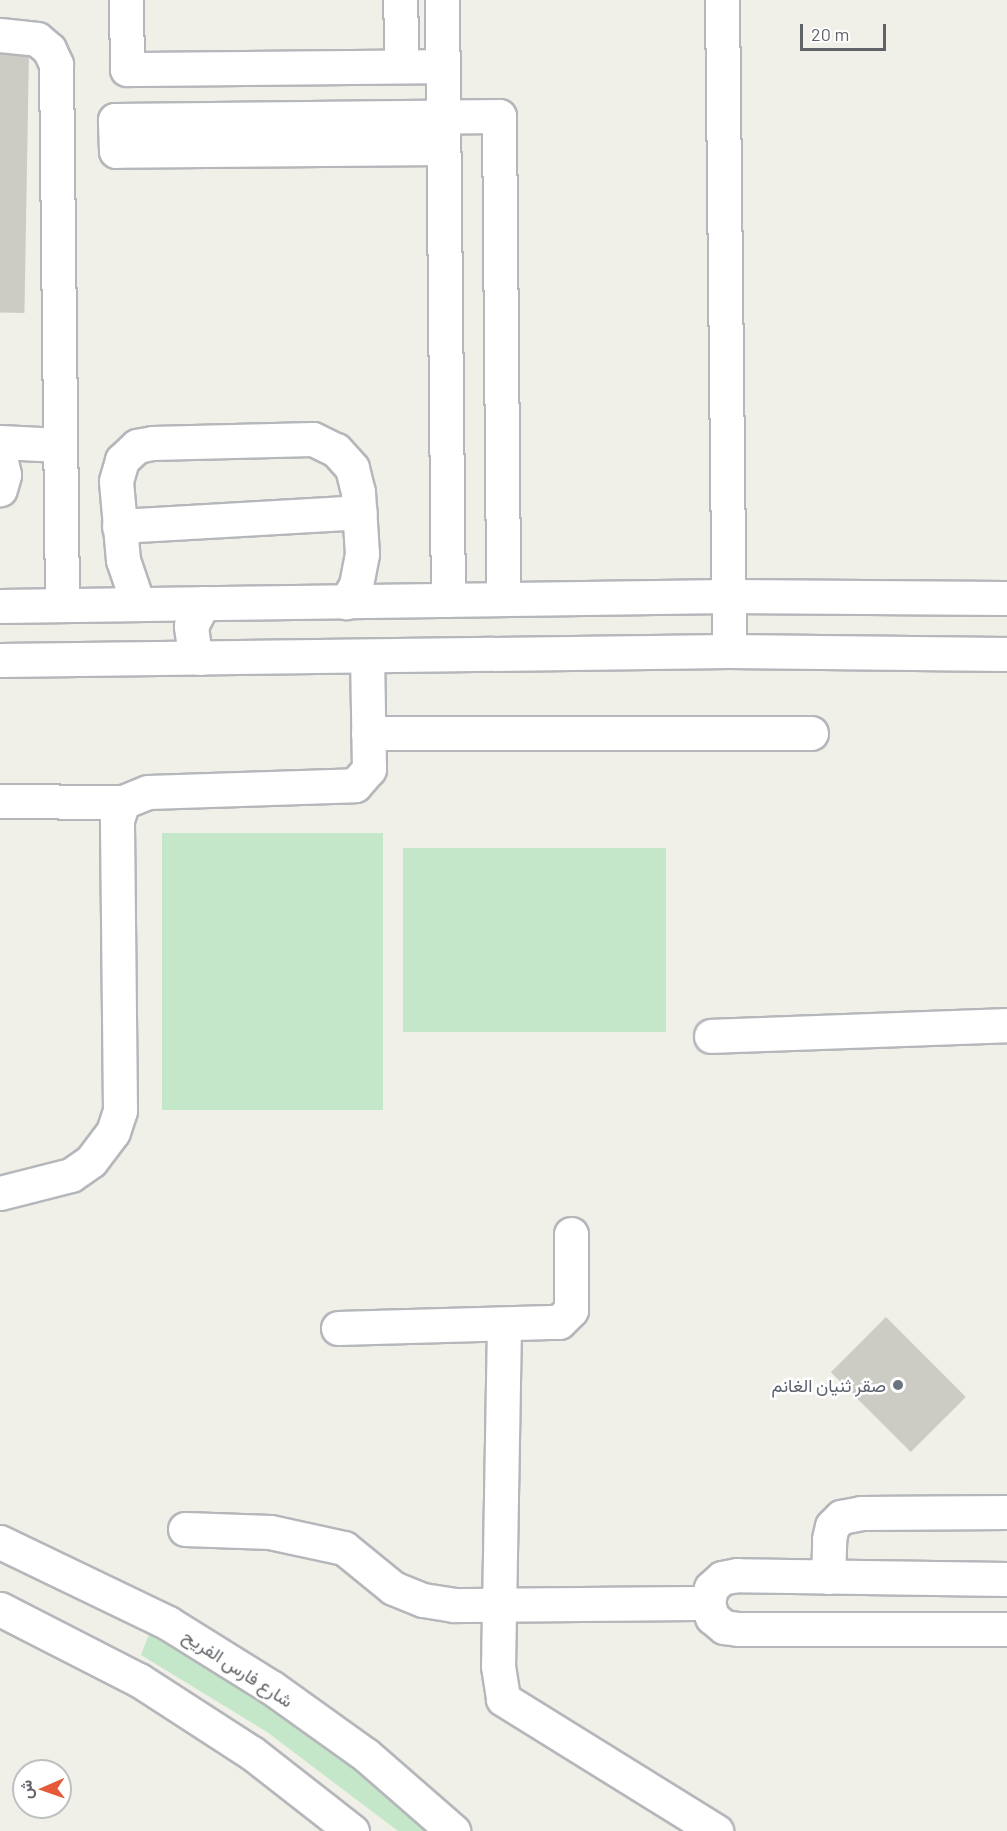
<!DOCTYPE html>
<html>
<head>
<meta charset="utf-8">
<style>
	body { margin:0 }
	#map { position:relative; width:1007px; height:1831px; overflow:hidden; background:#f0efe8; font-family:Barlow,Vazirmatn,sans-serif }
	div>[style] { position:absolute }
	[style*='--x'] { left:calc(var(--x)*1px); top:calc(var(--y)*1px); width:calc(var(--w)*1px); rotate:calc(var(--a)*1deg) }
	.green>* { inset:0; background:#c5e7c9; transform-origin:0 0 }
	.building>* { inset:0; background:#cccbc4; transform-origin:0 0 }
	.roads { filter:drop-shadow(2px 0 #b5b7bb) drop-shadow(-2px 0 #b5b7bb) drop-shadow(0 2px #b5b7bb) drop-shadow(0 -2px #b5b7bb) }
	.minor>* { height:33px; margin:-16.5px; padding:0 16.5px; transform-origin:16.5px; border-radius:16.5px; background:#fff }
	.dots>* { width:16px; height:16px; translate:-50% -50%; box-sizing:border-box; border:3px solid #fff; border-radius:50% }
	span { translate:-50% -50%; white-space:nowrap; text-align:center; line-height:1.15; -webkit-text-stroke:5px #fff; paint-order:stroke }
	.worship-label { font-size:18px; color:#5b616d }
	.right { translate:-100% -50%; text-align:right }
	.street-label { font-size:18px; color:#5f6267 }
	.north { position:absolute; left:12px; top:1759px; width:60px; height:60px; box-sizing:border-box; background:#fff; border:2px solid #bfc0c2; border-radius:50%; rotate:268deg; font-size:16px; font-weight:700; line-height:24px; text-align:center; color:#5f6267 }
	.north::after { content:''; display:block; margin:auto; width:21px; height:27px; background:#e55a39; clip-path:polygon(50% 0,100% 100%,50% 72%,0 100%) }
	.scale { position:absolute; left:800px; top:24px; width:86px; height:27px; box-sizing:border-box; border:3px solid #5f6267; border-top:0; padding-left:8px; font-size:18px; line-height:21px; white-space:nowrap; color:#5f6267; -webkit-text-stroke:4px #fff; paint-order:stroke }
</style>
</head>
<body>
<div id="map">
	<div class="green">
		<i style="left:383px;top:833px;width:277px;height:221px;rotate:90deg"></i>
		<i style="left:666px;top:848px;width:184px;height:263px;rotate:90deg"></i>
		<i style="clip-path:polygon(152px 1626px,197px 1651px,445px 1831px,398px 1831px,267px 1732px,141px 1655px)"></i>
	</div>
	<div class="building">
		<i style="left:29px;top:51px;width:262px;height:29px;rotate:91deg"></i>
		<i style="left:886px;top:1317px;width:113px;height:78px;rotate:45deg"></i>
	</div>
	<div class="roads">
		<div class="minor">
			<i style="--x:126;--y:0;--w:69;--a:89.2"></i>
			<i style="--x:127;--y:69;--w:315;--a:-0.5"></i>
			<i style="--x:400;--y:0;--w:66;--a:88.3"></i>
			<i style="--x:442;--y:0;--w:600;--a:89.43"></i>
			<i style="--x:722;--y:0;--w:651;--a:89.38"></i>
			<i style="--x:0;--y:35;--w:37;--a:6"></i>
			<i style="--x:37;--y:39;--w:16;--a:40"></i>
			<i style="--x:49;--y:49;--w:17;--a:65"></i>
			<i style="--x:56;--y:64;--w:541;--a:89.36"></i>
			<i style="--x:443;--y:148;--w:327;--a:179.5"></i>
			<i style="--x:116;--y:151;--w:31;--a:-92"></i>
			<i style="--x:115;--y:120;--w:384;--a:-0.6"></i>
			<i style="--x:499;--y:116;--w:482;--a:89.5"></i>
			<i style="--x:0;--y:442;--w:60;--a:2.9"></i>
			<i style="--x:0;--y:457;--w:18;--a:77"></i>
			<i style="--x:4;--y:475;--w:15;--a:106"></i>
			<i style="--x:119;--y:526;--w:241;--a:-3.3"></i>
			<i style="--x:138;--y:604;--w:46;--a:-108.8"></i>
			<i style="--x:123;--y:560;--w:79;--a:-95.1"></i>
			<i style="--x:116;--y:481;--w:22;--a:-74"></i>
			<i style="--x:122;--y:460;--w:21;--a:-43"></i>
			<i style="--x:137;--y:446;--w:15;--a:-11"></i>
			<i style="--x:152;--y:443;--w:161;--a:-1.4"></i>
			<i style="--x:313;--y:439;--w:25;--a:26"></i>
			<i style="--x:336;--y:450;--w:24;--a:48"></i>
			<i style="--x:352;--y:468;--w:25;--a:76"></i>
			<i style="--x:358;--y:492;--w:62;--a:86.3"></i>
			<i style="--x:362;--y:554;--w:32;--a:101"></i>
			<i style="--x:356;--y:585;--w:20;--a:120"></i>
			<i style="--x:0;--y:606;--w:728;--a:-0.79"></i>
			<i style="--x:728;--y:596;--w:279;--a:0.4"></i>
			<i style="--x:200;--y:658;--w:12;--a:-121"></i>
			<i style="--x:194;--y:648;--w:22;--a:-98"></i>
			<i style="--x:191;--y:626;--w:26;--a:-62"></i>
			<i style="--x:0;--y:660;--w:729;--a:-0.71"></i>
			<i style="--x:729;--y:651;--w:278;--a:0.6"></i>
			<i style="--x:368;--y:733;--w:443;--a:0"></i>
			<i style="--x:0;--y:801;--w:123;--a:0.5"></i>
			<i style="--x:711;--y:1036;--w:296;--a:-2.1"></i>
			<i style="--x:0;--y:1193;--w:73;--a:-14.2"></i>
			<i style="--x:71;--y:1175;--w:24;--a:-35"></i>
			<i style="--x:91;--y:1161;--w:36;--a:-53"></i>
			<i style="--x:113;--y:1132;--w:22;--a:-72"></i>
			<i style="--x:120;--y:1111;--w:291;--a:-90.6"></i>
			<i style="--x:117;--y:820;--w:19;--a:-72"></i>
			<i style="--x:123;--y:802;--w:27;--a:-22"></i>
			<i style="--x:148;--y:792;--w:207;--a:-1.9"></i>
			<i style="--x:355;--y:785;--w:21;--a:-49"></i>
			<i style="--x:369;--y:769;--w:113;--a:-91"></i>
			<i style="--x:504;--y:1325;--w:341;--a:91"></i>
			<i style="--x:498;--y:1666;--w:33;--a:81"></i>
			<i style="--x:503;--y:1699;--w:251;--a:31.8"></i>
			<i style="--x:338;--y:1328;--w:221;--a:-1.6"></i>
			<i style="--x:559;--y:1322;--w:17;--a:-45"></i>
			<i style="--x:571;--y:1310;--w:76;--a:-90"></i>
			<i style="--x:185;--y:1529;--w:85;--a:2"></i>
			<i style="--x:270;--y:1532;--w:76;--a:12.2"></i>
			<i style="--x:344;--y:1548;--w:63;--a:39.2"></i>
			<i style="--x:393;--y:1588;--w:32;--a:22"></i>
			<i style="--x:423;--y:1600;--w:31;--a:9"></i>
			<i style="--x:454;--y:1605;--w:254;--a:-0.5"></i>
			<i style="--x:0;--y:1542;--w:187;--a:25.7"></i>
			<i style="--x:168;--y:1623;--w:121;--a:31.9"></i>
			<i style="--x:271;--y:1687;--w:117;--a:35.6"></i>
			<i style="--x:366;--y:1755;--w:116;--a:41.1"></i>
			<i style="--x:828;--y:1577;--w:38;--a:-88"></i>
			<i style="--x:829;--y:1539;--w:13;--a:-77"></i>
			<i style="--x:832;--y:1526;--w:13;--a:-45"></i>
			<i style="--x:841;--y:1517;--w:20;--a:-11"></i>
			<i style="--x:861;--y:1513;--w:146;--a:-0.4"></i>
			<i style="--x:1007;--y:1579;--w:270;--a:-179.2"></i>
			<i style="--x:737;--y:1575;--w:15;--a:169"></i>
			<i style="--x:722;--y:1578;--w:15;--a:138"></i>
			<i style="--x:711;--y:1588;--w:15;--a:101"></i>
			<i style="--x:708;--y:1603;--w:15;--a:74"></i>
			<i style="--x:712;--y:1617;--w:16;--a:40"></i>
			<i style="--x:724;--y:1627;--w:15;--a:8"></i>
			<i style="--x:739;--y:1629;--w:268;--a:0"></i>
			<i style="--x:0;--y:1609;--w:156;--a:27.1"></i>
			<i style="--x:139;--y:1680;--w:135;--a:32.9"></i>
			<i style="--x:252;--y:1753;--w:127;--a:38"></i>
		</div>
	</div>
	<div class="dots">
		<i style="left:898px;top:1385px;background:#6b7280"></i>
	</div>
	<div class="worship-label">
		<span class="right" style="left:886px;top:1385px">صقر ثنيان الغانم</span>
	</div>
	<div class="street-label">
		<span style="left:238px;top:1668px;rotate:33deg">شارع فارس الفريح</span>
	</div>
	<div class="north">ش</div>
	<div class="scale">20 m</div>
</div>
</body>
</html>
